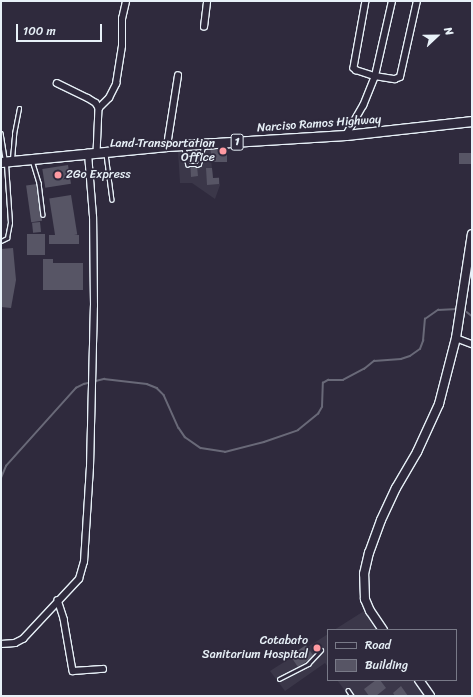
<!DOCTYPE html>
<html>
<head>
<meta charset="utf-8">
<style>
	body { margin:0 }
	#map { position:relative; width:473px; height:697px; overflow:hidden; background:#2f2a3d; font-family:Sriracha,sans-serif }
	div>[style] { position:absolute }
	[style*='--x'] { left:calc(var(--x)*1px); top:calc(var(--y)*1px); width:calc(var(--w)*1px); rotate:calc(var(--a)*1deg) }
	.built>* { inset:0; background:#3b3749 }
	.stream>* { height:1.5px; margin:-0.75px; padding:0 0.75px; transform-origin:0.75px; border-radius:0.75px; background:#696978 }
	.building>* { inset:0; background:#575565; transform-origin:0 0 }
	.roads { filter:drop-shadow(1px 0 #e8f1f8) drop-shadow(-1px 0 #e8f1f8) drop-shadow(0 1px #e8f1f8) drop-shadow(0 -1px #e8f1f8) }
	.service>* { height:2.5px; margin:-1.25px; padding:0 1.25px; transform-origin:1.25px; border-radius:1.25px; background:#2f2a3d }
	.minor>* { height:5.5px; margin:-2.75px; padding:0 2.75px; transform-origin:2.75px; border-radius:2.75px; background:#2f2a3d }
	.secondary>* { height:8px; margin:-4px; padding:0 4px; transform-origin:4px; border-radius:4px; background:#2f2a3d }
	.primary>* { height:9px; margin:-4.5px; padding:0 4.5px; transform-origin:4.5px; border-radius:4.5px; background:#2f2a3d }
	.dots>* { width:11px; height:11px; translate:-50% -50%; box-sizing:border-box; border:2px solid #2f2a3d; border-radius:50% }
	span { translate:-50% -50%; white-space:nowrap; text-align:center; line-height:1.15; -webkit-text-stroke:3.5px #2f2a3d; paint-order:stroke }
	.shield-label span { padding:1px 3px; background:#2f2a3d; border:1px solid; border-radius:3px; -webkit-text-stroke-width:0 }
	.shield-label { font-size:11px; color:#e8f1f8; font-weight:700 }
	.street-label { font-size:12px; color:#e8f1f8 }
	.poi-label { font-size:12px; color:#e8f1f8 }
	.right { translate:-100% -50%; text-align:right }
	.left { translate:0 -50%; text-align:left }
	.frame { position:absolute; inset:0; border:2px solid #e8f1f8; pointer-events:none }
	.legend { position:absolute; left:327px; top:629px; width:130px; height:52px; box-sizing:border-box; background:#2f2a3d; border:1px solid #797a88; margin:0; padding:5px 7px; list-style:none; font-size:12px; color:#e8f1f8 }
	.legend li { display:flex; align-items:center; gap:8px; height:20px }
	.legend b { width:20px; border:1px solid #797a88 }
	.north { position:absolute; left:417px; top:16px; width:40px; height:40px; -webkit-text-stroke:3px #2f2a3d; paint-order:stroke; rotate:68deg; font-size:11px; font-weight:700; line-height:16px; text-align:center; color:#e8f1f8 }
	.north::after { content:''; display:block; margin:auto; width:14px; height:18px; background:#e8f1f8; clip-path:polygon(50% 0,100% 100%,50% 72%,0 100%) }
	.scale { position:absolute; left:16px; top:24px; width:86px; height:18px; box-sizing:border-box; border:2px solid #e8f1f8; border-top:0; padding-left:5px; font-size:12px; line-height:14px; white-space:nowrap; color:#e8f1f8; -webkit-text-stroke:3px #2f2a3d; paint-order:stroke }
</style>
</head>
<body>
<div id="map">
	<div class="built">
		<i style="clip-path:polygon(210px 149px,213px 178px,219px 177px,220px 185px,215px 199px,192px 183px,180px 183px,178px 151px)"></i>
		<i style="clip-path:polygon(364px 611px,378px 630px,334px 630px)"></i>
		<i style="clip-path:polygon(328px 634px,328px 667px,325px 663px,285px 691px,270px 671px)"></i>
		<i style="clip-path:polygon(337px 680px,415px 680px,426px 696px,383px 696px,381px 695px,349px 696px)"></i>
	</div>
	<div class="stream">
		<i style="--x:467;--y:312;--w:6;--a:39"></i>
		<i style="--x:1;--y:478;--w:13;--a:-67"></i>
		<i style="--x:6;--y:466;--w:105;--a:-48.1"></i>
		<i style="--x:76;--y:388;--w:9;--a:-27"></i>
		<i style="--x:84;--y:384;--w:21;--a:-14"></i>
		<i style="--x:104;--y:379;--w:43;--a:6.6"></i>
		<i style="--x:147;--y:384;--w:11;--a:22"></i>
		<i style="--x:157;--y:388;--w:10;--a:45"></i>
		<i style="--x:164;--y:395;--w:36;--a:66"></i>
		<i style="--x:179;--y:428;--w:11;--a:56"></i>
		<i style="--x:185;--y:437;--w:19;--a:35"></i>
		<i style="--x:201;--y:448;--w:24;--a:9"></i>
		<i style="--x:225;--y:452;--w:40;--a:-14.4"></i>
		<i style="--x:264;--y:442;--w:36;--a:-19"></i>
		<i style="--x:298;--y:430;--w:26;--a:-39"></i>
		<i style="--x:318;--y:414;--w:8;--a:-60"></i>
		<i style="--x:322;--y:407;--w:24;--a:-88"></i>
		<i style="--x:323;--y:383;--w:6;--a:-31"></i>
		<i style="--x:328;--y:380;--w:15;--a:0"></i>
		<i style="--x:343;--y:380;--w:24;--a:-28"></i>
		<i style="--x:364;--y:369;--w:13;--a:-39"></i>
		<i style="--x:374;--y:361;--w:27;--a:-4"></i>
		<i style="--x:401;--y:359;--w:9;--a:-18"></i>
		<i style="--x:410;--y:356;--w:12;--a:-35"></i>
		<i style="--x:420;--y:349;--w:9;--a:-69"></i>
		<i style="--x:423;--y:341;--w:22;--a:-85"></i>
		<i style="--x:425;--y:319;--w:16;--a:-35"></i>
		<i style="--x:438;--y:310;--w:19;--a:-3"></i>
	</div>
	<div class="building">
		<i style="clip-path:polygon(227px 147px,227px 162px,212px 162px,210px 148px)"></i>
		<i style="left:472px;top:153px;width:11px;height:13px;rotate:90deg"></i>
		<i style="clip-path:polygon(190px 156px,196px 156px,198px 176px,191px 177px)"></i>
		<i style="left:68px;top:165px;width:19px;height:26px;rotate:81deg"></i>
		<i style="clip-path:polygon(206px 168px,212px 168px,213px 178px,219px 178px,219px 184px,207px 185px)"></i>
		<i style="left:37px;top:184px;width:37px;height:11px;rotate:82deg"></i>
		<i style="left:71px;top:195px;width:40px;height:22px;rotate:81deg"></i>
		<i style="left:40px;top:222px;width:10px;height:8px;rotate:84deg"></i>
		<i style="left:27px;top:234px;width:18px;height:21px"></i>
		<i style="left:49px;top:235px;width:30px;height:9px"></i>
		<i style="clip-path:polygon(13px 248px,16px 280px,11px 308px,1px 307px,1px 249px)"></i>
		<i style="clip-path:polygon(43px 259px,53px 259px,53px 263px,83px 263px,83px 290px,43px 290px)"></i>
		<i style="left:306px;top:645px;width:14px;height:19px;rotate:56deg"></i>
		<i style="clip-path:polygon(376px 680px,380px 680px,386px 688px,376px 696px,369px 696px,364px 689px)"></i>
		<i style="clip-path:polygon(401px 686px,408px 696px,395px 696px,393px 693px)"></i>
	</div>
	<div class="roads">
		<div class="service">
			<i style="--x:1;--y:133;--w:26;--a:81"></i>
			<i style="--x:184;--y:148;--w:17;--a:77"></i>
			<i style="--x:188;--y:165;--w:9;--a:0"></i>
			<i style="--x:197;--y:165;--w:2;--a:-27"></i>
			<i style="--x:199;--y:164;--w:18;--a:-77"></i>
			<i style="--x:106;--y:154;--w:46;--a:82.6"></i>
			<i style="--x:12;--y:159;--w:25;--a:-85"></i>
			<i style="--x:14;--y:134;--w:26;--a:-79"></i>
			<i style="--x:32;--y:160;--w:24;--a:73"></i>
			<i style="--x:39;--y:183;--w:32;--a:83"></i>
			<i style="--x:1;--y:241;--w:7;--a:-27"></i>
			<i style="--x:7;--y:238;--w:15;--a:-79"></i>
			<i style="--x:10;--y:223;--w:59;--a:-93.9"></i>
			<i style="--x:279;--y:679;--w:33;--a:-27"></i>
			<i style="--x:308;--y:664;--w:19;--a:-47"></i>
			<i style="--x:348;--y:690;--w:7;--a:56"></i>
		</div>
		<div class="minor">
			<i style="--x:366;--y:1;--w:68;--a:100.2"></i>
			<i style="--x:354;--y:68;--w:3;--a:45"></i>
			<i style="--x:356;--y:70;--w:20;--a:18"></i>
			<i style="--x:375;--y:76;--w:77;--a:-77.2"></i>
			<i style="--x:204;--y:27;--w:26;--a:-83"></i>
			<i style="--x:57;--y:83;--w:34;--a:26"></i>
			<i style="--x:88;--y:98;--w:9;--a:32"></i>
			<i style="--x:96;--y:103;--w:6;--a:59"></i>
			<i style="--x:99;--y:108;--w:45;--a:92.5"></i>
			<i style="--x:99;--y:108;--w:14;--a:-45"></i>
			<i style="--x:109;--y:98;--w:16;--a:-63"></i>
			<i style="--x:116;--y:84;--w:38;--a:-81"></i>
			<i style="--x:122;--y:46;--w:27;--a:-90"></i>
			<i style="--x:122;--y:19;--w:18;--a:-77"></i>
			<i style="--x:346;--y:135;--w:34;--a:-60"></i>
			<i style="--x:363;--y:106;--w:32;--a:-68"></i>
			<i style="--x:375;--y:76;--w:20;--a:9"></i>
			<i style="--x:395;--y:79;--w:5;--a:-22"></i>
			<i style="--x:400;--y:77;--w:78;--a:-77.4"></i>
			<i style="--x:167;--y:146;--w:71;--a:-81.1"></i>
			<i style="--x:456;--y:338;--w:17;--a:21"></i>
			<i style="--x:58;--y:600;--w:20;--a:72"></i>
			<i style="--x:64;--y:619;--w:53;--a:80.2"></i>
			<i style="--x:73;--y:671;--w:30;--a:-4"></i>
			<i style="--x:1;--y:644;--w:14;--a:-4"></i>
			<i style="--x:15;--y:643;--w:9;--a:-27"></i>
			<i style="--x:23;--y:639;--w:82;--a:-47"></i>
			<i style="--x:79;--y:579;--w:18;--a:-74"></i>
			<i style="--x:84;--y:562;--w:95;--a:-86.4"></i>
			<i style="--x:90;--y:467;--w:161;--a:-88.6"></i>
			<i style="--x:94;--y:306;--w:89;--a:-90.6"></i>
			<i style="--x:93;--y:217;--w:64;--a:-94.5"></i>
		</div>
		<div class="secondary">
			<i style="--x:383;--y:630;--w:23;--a:-124"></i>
			<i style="--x:370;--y:611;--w:13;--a:-113"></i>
			<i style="--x:365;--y:599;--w:25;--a:-92"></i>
			<i style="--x:364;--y:574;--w:22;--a:-77"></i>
			<i style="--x:369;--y:553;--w:35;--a:-70"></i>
			<i style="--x:381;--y:520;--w:35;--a:-65"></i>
			<i style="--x:396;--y:488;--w:42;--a:-59.7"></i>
			<i style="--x:417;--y:452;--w:53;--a:-65.4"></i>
			<i style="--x:439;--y:404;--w:68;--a:-75.6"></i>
			<i style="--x:456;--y:338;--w:105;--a:-81.3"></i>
			<i style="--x:419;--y:680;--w:19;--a:55"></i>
		</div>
		<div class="primary">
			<i style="--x:1;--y:162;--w:167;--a:-5.5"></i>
			<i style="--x:167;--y:146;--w:179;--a:-3.5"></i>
			<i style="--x:346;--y:135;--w:127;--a:-6.3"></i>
		</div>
	</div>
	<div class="dots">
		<i style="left:223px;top:151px;background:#ff9aa2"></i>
		<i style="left:58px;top:175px;background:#ff9aa2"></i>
		<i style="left:317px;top:648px;background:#ff9aa2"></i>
	</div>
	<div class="shield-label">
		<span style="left:237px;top:142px">1</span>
	</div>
	<div class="street-label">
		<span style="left:319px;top:124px;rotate:-4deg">Narciso Ramos Highway</span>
	</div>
	<div class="poi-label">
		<span class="right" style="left:215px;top:151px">Land Transportation<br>Office</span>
		<span class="left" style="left:66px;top:175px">2Go Express</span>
		<span class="right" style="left:308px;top:648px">Cotabato<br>Sanitarium Hospital</span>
	</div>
	<div class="frame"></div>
	<ul class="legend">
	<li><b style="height:5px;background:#2f2a3d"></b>Road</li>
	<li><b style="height:11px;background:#575565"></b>Building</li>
	</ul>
	<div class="north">N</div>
	<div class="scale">100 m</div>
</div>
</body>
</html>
